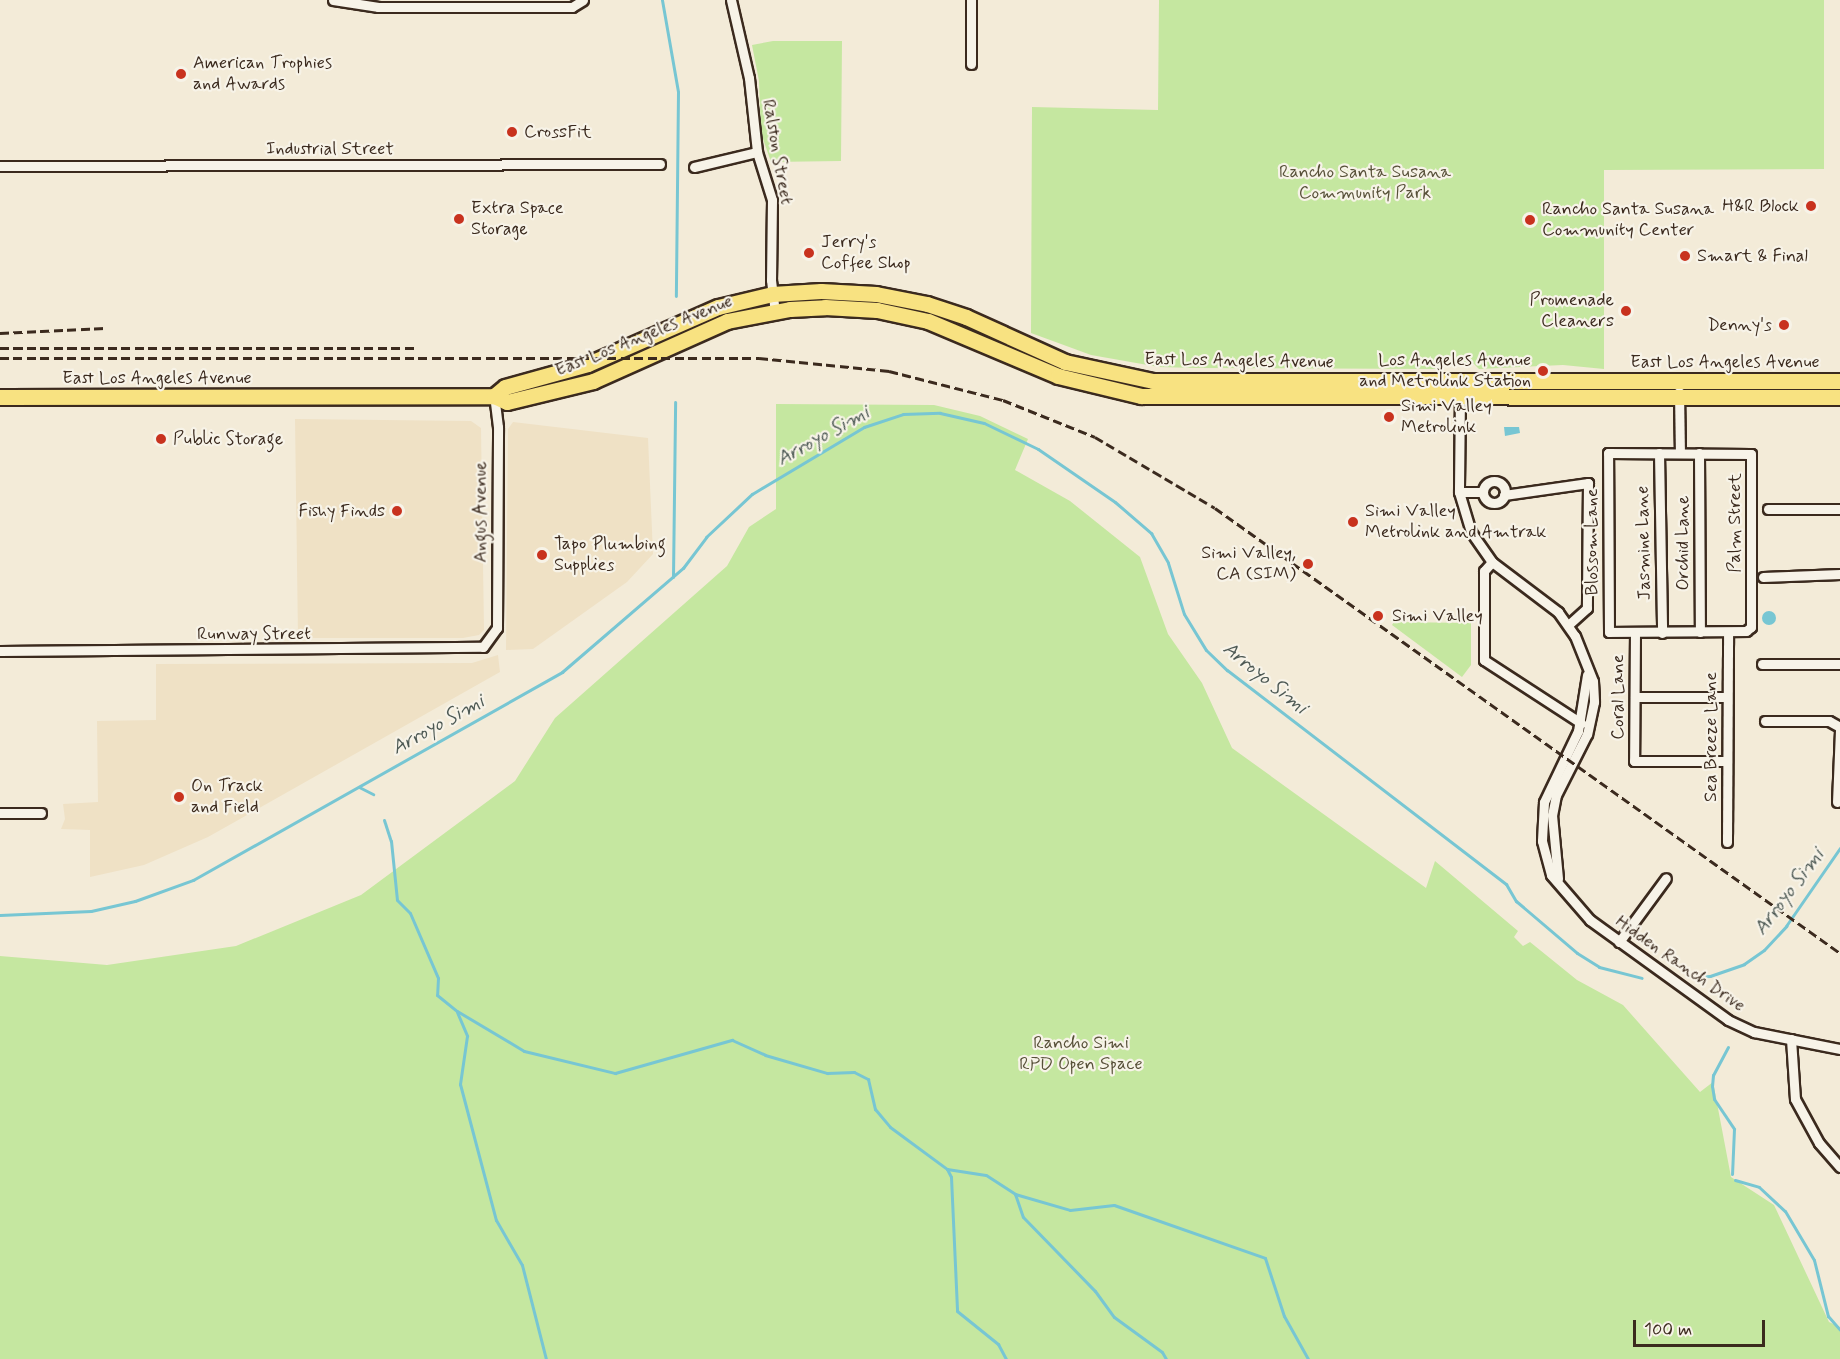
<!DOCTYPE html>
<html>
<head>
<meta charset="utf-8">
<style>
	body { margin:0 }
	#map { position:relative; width:1840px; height:1359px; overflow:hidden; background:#f3ebd8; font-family:Mynerve,sans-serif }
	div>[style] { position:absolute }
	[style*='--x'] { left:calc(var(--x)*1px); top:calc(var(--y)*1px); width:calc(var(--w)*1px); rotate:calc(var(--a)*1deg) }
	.built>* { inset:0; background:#efe1c5 }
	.green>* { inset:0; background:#c5e7a0 }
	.water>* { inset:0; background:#77c6d3 }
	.round { border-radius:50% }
	.stream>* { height:3px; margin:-1.5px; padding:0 1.5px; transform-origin:1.5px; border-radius:1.5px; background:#77c6d3 }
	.roads { filter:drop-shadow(2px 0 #3b2a1e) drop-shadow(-2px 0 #3b2a1e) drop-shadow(0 2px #3b2a1e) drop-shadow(0 -2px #3b2a1e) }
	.street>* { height:9px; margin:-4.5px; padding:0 4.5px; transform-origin:4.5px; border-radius:4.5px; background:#f7f3e8 }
	.street>.ring { margin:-4.5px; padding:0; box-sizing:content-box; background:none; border:9px solid #f7f3e8; border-radius:50% }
	.primary>* { height:15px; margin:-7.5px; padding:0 7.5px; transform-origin:7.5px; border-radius:7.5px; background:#f8e281 }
	.rail>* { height:3px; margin-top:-1.5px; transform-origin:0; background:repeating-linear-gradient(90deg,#3b2a1e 0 9px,transparent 0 13.5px) }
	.dots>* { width:16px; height:16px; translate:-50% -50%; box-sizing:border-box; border:3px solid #f7f3e8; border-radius:50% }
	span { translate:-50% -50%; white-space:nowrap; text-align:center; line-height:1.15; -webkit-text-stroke:4.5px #f7f3e8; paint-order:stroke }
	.poi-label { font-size:18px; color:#3b2a1e }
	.left { translate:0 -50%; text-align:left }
	.right { translate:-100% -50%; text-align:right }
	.street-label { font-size:18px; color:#3b2a1e }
	.park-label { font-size:18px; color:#575038 }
	.water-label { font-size:20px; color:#4d5954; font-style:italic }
	.scale { position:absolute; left:1633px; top:1320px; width:132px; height:27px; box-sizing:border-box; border:3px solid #3b2a1e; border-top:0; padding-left:8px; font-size:18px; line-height:21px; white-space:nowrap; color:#3b2a1e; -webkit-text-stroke:4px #f7f3e8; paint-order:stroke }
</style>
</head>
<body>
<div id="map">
	<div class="built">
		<i style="clip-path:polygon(295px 419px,471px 421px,481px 428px,484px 630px,479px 635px,463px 638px,298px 638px)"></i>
		<i style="clip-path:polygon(513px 422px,648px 438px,653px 554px,627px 582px,533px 649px,506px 650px,508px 429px)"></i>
		<i style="clip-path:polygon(498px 655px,500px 672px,208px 837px,144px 865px,90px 877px,90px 830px,61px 829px,65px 819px,63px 804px,98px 802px,97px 721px,156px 720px,156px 664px,472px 663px)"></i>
	</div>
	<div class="green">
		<i style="clip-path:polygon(1159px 0,1824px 0,1824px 169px,1604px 170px,1604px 369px,1563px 365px,1479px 369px,1474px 364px,1446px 364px,1440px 369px,1196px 368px,1159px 367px,1091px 355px,1031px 333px,1032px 107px,1158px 110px)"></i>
		<i style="clip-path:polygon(773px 41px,842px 41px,841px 161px,771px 162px,761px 133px,759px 81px,752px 45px)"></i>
		<i style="clip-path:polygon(776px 404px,934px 405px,980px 416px,1028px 439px,1015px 470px,1070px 501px,1140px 557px,1168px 634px,1202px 683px,1232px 748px,1426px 888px,1435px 861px,1518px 931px,1514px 937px,1523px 946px,1530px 942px,1577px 980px,1623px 1005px,1700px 1092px,1713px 1082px,1731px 1177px,1774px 1205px,1829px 1322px,1840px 1327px,1840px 1359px,0 1359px,0 956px,107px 965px,236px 946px,361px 895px,515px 781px,555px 718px,727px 566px,749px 527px,776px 509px)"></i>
		<i style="clip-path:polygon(1394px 622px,1471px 623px,1471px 665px,1462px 677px,1392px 625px)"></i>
	</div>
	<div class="water">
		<i style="clip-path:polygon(1504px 427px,1519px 427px,1520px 433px,1505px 436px)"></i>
		<i class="round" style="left:1762px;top:611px;width:14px;height:14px"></i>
	</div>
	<div class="stream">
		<i style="--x:662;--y:0;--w:93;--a:80.1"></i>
		<i style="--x:678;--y:92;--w:204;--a:90.6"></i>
		<i style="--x:673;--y:577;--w:175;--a:-89.3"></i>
		<i style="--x:359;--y:787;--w:16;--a:27"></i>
		<i style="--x:384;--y:820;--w:22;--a:72"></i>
		<i style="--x:391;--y:841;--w:59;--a:84.2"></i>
		<i style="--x:397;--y:900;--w:18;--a:45"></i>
		<i style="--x:410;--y:913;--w:71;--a:66.7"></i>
		<i style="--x:438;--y:978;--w:17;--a:93"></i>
		<i style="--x:437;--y:995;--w:26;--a:39"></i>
		<i style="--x:457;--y:1011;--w:78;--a:30.8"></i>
		<i style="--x:524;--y:1051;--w:94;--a:13.6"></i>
		<i style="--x:615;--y:1073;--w:122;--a:-15.8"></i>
		<i style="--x:732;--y:1040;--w:36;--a:24"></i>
		<i style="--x:765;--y:1055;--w:65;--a:16.2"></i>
		<i style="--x:827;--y:1073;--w:27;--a:-2"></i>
		<i style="--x:854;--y:1072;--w:16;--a:27"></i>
		<i style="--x:868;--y:1079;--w:31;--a:77"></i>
		<i style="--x:875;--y:1109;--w:23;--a:50"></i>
		<i style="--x:890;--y:1127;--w:71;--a:36.4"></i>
		<i style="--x:947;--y:1169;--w:39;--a:9"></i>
		<i style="--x:986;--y:1175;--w:35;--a:33"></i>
		<i style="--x:1015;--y:1194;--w:24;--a:71"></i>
		<i style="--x:1023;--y:1217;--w:103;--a:45.8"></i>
		<i style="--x:1095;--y:1291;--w:32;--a:54"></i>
		<i style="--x:1114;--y:1317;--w:59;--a:36.1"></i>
		<i style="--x:1162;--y:1352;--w:8;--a:60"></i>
		<i style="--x:0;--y:915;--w:91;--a:-2.5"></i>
		<i style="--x:91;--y:911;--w:45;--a:-12.8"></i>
		<i style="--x:135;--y:901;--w:62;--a:-19.9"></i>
		<i style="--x:193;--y:880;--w:424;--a:-29.4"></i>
		<i style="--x:562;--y:672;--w:160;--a:-40.7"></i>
		<i style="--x:683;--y:568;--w:39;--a:-53"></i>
		<i style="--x:706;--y:537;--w:63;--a:-43.1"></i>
		<i style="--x:752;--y:494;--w:131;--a:-30.9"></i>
		<i style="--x:864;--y:427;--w:41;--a:-18.4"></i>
		<i style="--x:903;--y:414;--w:37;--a:-2"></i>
		<i style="--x:940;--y:413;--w:45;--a:12.8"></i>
		<i style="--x:984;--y:423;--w:60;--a:25.7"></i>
		<i style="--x:1038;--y:449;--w:93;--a:34.5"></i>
		<i style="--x:1115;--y:502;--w:48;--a:40.7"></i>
		<i style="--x:1151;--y:533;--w:34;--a:60"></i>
		<i style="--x:1168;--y:563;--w:53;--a:72.6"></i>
		<i style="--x:1184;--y:614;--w:42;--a:58.6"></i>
		<i style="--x:1206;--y:650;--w:29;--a:44"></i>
		<i style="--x:1227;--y:670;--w:352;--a:37.5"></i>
		<i style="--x:1506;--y:884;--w:20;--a:60"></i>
		<i style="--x:1516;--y:901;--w:80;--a:40.4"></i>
		<i style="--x:1577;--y:953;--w:26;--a:32"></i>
		<i style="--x:1599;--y:967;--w:44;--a:14.3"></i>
		<i style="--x:1694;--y:977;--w:16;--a:-4"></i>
		<i style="--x:1710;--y:976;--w:36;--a:-19"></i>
		<i style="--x:1744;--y:964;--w:24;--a:-35"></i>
		<i style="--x:1764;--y:950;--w:33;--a:-47"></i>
		<i style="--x:1786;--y:926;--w:95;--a:-55.3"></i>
		<i style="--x:457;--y:1012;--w:26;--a:67"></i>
		<i style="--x:467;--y:1036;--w:49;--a:98.3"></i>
		<i style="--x:460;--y:1084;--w:141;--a:75.2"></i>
		<i style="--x:496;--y:1220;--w:52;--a:60"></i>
		<i style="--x:522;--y:1265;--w:97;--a:75.7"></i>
		<i style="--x:1728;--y:1047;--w:32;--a:118"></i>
		<i style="--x:1713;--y:1075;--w:11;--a:95"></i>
		<i style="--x:1712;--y:1086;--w:13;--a:81"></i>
		<i style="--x:1714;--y:1099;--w:36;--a:56"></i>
		<i style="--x:1734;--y:1129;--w:45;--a:92.5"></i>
		<i style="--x:947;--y:1169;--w:9;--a:63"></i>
		<i style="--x:951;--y:1177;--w:134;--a:87.4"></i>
		<i style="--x:957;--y:1311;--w:53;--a:38.8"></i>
		<i style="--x:998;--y:1344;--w:17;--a:62"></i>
		<i style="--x:1735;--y:1180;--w:25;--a:16"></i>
		<i style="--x:1759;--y:1187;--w:35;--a:43"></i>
		<i style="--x:1785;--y:1211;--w:57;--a:59.4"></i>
		<i style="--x:1814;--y:1260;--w:58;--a:76"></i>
		<i style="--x:1828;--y:1316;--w:18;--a:49"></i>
		<i style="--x:1015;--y:1194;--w:57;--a:16.2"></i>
		<i style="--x:1070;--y:1210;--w:44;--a:-6.5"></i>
		<i style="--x:1114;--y:1205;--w:160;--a:19.3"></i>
		<i style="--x:1265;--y:1258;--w:61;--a:71.9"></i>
		<i style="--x:1284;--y:1316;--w:49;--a:60.8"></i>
	</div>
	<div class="roads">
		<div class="street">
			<i style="--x:333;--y:0;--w:46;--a:8.8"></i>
			<i style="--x:378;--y:7;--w:194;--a:0"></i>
			<i style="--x:572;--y:7;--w:13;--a:-32"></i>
			<i style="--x:731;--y:0;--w:80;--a:77"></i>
			<i style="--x:749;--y:78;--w:74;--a:83.8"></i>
			<i style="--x:757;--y:152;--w:50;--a:72.6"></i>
			<i style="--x:772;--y:200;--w:80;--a:90.7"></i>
			<i style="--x:771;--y:280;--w:31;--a:83"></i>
			<i style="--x:971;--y:0;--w:64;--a:90"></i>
			<i style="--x:0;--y:166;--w:660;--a:-0.17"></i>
			<i style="--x:694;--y:167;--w:65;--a:-13.4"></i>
			<i style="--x:1679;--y:392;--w:61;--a:89.1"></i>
			<i style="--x:1460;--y:393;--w:99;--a:90.6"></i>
			<i style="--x:1459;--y:492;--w:42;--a:73.3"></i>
			<i style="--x:1471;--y:532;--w:37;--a:55"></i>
			<i style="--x:1492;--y:562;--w:83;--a:37.1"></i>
			<i style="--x:1558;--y:612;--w:29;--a:55"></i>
			<i style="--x:1575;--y:636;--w:48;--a:68.2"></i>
			<i style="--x:1593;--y:681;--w:21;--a:87"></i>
			<i style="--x:1594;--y:702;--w:33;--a:102"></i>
			<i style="--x:1587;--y:734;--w:68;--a:116.9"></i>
			<i style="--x:1556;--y:795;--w:20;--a:101"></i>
			<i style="--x:1552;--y:815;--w:64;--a:84.6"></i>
			<i style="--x:1608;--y:453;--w:143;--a:0.4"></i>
			<i style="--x:1751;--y:454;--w:173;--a:90"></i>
			<i style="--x:1751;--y:627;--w:6;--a:141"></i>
			<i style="--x:1746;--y:631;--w:137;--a:179.6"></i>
			<i style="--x:1609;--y:632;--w:179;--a:-90.3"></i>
			<i style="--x:1659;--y:453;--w:180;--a:89"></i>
			<i style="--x:1699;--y:453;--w:179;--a:89.7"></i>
			<i class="ring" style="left:1483px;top:481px;width:13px;height:13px"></i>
			<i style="--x:1459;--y:492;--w:24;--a:0"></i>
			<i style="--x:1504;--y:495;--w:85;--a:-8.1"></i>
			<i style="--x:1588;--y:483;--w:125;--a:90.5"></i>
			<i style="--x:1587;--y:608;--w:25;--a:138"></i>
			<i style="--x:1768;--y:509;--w:72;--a:0"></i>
			<i style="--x:1492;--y:562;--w:12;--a:132"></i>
			<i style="--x:1484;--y:571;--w:89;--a:90"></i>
			<i style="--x:1484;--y:660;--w:116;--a:33"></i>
			<i style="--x:1763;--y:577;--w:77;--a:-2.2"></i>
			<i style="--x:1635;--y:632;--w:129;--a:90.4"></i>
			<i style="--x:1634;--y:761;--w:93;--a:0"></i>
			<i style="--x:0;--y:651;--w:483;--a:-0.5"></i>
			<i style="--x:483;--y:647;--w:24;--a:-54"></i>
			<i style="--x:497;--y:628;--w:201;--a:-89.7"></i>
			<i style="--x:498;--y:427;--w:31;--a:-97"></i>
			<i style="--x:1762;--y:664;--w:78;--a:0"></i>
			<i style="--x:1587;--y:675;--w:57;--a:99.1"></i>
			<i style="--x:1578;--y:731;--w:79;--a:115.6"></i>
			<i style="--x:1544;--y:802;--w:39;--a:93"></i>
			<i style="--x:1542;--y:841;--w:35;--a:75"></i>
			<i style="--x:1551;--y:875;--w:60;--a:49.1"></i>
			<i style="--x:1590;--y:920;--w:170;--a:35.9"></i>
			<i style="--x:1728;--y:1020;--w:29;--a:25"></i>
			<i style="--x:1754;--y:1032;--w:88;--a:11.2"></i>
			<i style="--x:1635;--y:697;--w:92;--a:0"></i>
			<i style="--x:1765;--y:721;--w:64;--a:0"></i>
			<i style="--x:1829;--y:721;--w:13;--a:29"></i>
			<i style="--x:1837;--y:802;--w:72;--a:-87.6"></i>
			<i style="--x:0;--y:813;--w:41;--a:0"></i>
			<i style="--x:1727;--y:842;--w:209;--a:-89.7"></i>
			<i style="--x:1619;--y:942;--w:79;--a:-53.7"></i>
			<i style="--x:1791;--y:1039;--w:60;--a:86.2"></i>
			<i style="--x:1795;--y:1099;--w:50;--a:61.4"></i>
			<i style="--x:1819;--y:1143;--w:32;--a:49"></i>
		</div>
		<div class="primary">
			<i style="--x:494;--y:396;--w:14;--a:-39"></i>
			<i style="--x:505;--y:387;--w:86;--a:-15.5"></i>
			<i style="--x:588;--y:364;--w:142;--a:-23.7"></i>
			<i style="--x:718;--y:307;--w:56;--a:-13.5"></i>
			<i style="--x:772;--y:294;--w:49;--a:-3.5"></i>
			<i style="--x:821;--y:291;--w:55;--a:3.1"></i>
			<i style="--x:876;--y:294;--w:52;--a:11.1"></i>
			<i style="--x:927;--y:304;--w:41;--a:18.4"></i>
			<i style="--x:966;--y:317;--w:109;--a:24.4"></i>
			<i style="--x:1065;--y:362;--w:90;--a:12.2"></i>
			<i style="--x:1153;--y:381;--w:687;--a:0"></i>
			<i style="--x:0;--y:397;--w:494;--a:-0.1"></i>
			<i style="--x:494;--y:396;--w:14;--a:25"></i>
			<i style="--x:507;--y:402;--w:89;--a:-13.7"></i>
			<i style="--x:593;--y:381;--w:147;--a:-24.1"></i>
			<i style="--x:727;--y:321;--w:64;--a:-10.8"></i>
			<i style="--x:790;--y:309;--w:35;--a:-3"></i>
			<i style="--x:825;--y:307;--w:52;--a:3.3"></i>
			<i style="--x:877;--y:310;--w:52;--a:12.2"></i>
			<i style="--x:928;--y:321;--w:141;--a:22.9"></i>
			<i style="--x:1058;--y:376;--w:85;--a:13.5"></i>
			<i style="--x:1141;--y:396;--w:699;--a:0.08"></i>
		</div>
	</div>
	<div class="rail">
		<i style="--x:0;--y:333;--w:105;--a:-2.7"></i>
		<i style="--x:0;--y:348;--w:414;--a:0"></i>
		<i style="--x:0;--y:358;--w:759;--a:0"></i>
		<i style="--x:759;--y:358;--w:131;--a:5.7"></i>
		<i style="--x:889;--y:371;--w:118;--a:14.3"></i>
		<i style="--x:1003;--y:400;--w:99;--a:21.9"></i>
		<i style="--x:1095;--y:437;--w:139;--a:30.6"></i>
		<i style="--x:1215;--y:508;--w:767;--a:35.45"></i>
	</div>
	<div class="dots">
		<i style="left:181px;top:74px;background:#c8321e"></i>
		<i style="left:512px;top:132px;background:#c8321e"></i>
		<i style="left:1811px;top:206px;background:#c8321e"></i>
		<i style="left:459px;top:219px;background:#c8321e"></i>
		<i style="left:1530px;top:220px;background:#c8321e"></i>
		<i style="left:809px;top:253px;background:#c8321e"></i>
		<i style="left:1685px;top:256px;background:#c8321e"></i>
		<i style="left:1626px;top:311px;background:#c8321e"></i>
		<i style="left:1784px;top:325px;background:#c8321e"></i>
		<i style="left:1543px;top:371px;background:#c8321e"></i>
		<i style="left:1389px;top:417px;background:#c8321e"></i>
		<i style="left:161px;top:439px;background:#c8321e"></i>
		<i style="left:397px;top:511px;background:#c8321e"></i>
		<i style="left:1353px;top:522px;background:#c8321e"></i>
		<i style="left:542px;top:555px;background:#c8321e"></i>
		<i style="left:1308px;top:564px;background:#c8321e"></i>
		<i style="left:1378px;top:616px;background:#c8321e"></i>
		<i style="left:179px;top:797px;background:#c8321e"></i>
	</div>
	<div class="poi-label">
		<span class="left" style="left:193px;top:74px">American Trophies<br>and Awards</span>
		<span class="left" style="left:524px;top:132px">CrossFit</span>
		<span class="right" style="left:1799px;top:206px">H&amp;R Block</span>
		<span class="left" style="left:471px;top:219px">Extra Space<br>Storage</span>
		<span class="left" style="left:1542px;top:220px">Rancho Santa Susana<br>Community Center</span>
		<span class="left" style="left:821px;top:253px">Jerry's<br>Coffee Shop</span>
		<span class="left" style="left:1697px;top:256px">Smart &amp; Final</span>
		<span class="right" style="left:1614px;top:311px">Promenade<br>Cleaners</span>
		<span class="right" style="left:1772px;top:325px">Denny's</span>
		<span class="right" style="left:1531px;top:371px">Los Angeles Avenue<br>and Metrolink Station</span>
		<span class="left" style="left:1401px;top:417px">Simi Valley<br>Metrolink</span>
		<span class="left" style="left:173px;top:439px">Public Storage</span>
		<span class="right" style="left:385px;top:511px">Fishy Finds</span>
		<span class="left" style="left:1365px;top:522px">Simi Valley<br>Metrolink and Amtrak</span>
		<span class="left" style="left:554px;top:555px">Tapo Plumbing<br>Supplies</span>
		<span class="right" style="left:1296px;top:564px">Simi Valley,<br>CA (SIM)</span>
		<span class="left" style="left:1392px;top:616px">Simi Valley</span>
		<span class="left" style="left:191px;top:797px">On Track<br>and Field</span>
	</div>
	<div class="street-label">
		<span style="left:330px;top:149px">Industrial Street</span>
		<span style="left:777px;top:152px;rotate:80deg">Ralston Street</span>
		<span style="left:644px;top:336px;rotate:-22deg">East Los Angeles Avenue</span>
		<span style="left:1239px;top:361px;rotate:1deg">East Los Angeles Avenue</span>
		<span style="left:1725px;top:362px">East Los Angeles Avenue</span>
		<span style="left:157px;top:378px">East Los Angeles Avenue</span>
		<span style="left:481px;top:512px;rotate:-90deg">Angus Avenue</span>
		<span style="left:1735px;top:523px;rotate:-90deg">Palm Street</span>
		<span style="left:1592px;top:542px;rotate:-90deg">Blossom Lane</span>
		<span style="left:1644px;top:543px;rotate:-91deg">Jasmine Lane</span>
		<span style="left:1683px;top:543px;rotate:-90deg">Orchid Lane</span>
		<span style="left:254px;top:634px">Runway Street</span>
		<span style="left:1618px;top:697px;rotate:-90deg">Coral Lane</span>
		<span style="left:1711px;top:737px;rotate:-90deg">Sea Breeze Lane</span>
		<span style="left:1680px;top:964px;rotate:35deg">Hidden Ranch Drive</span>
	</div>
	<div class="park-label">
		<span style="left:1365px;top:183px">Rancho Santa Susana<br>Community Park</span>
		<span style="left:1081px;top:1054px">Rancho Simi<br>RPD Open Space</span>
	</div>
	<div class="water-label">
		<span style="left:823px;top:436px;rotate:-29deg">Arroyo Simi</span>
		<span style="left:1265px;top:678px;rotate:39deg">Arroyo Simi</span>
		<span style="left:438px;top:725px;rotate:-29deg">Arroyo Simi</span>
		<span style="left:1789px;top:892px;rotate:-53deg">Arroyo Simi</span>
	</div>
	<div class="scale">100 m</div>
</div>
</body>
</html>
